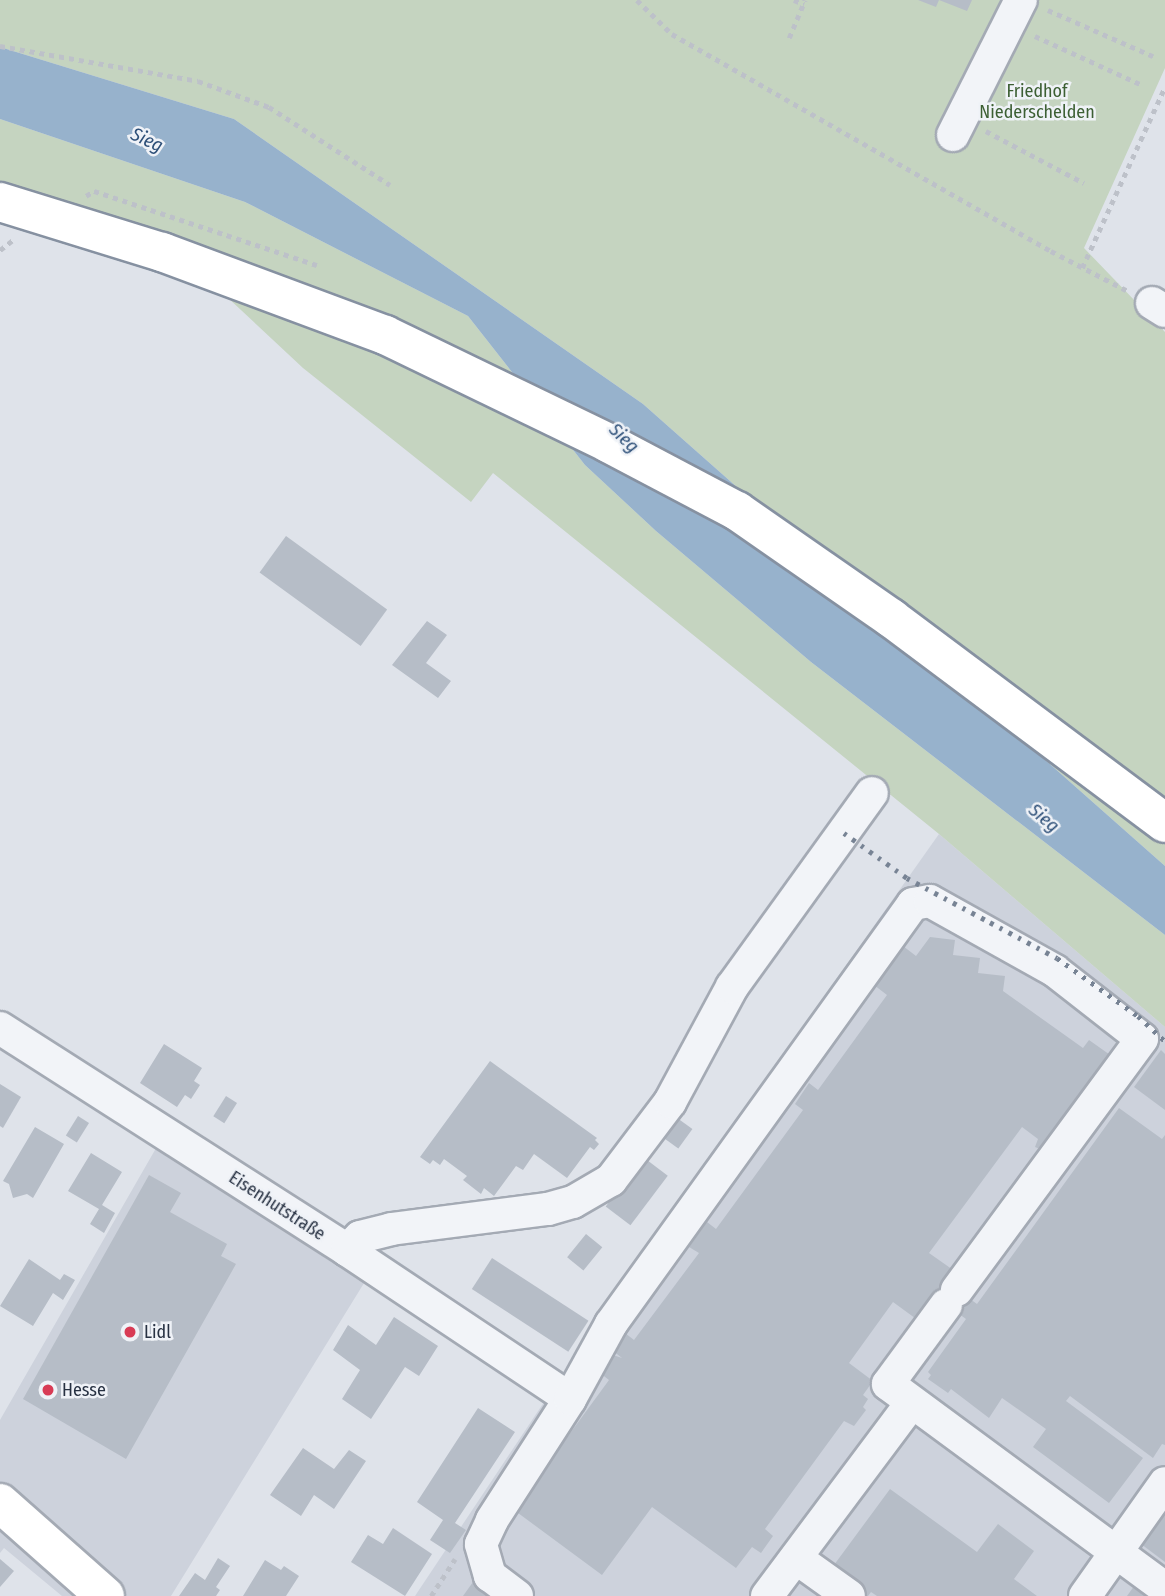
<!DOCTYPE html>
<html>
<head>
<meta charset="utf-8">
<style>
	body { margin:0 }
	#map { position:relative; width:1165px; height:1596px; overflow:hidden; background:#dfe3ea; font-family:"Fira Sans Condensed",sans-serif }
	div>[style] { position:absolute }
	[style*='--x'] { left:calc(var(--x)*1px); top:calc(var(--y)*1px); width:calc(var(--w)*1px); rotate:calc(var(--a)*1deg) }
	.built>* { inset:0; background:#cdd2dc }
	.green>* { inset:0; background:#c5d4c0 }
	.water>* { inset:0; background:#97b2cc }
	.building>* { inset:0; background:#b6bdc7; transform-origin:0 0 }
	.path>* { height:4.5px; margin-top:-2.25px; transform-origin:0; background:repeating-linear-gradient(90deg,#bdc1c9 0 5px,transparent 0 10px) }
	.roads { filter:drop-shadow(2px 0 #a4aab4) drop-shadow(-2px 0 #a4aab4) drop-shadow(0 2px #a4aab4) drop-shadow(0 -2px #a4aab4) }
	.minor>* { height:32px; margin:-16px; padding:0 16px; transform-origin:16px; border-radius:16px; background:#f2f4f8 }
	.major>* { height:38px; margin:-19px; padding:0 19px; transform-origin:19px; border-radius:19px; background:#fff }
	.rail>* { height:5px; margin-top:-2.5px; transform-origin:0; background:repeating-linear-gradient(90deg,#778394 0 3.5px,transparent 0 10.5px) }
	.bridges { filter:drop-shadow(2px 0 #8691a1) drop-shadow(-2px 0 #8691a1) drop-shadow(0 2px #8691a1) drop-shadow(0 -2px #8691a1) }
	.highway-bridge>* { height:38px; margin:-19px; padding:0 19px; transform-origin:19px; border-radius:19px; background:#fff }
	.dots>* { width:19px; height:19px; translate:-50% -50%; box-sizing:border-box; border:4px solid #eff2f7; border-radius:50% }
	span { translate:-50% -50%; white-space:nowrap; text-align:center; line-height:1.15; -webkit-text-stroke:5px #eff2f7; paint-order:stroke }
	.park-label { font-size:18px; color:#3c5f33 }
	.street-label { font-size:18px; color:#273142 }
	.poi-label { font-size:18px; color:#273142 }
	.left { translate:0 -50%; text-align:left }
	.water-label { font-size:19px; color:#2e5079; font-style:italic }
</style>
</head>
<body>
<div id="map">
	<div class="built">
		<i style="clip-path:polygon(939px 834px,1165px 1027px,1165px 1596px,415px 1596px,652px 1240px)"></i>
		<i style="clip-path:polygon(159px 1143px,369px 1275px,171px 1596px,62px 1596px,4px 1548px,0 1553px,0 1420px)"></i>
	</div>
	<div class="green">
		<i style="clip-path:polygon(0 0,1165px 0,1165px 68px,1084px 248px,1165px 332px,1165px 866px,643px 404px,234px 119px,0 47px)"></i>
		<i style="clip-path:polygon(0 119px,245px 202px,468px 316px,585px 465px,656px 531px,811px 662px,1165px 935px,1165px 1027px,939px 834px,493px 473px,471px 502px,303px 368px,152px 227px,0 184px)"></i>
	</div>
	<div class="water">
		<i style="clip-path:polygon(0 47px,234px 119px,643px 404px,1165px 866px,1165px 935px,811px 662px,656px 531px,585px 465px,468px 316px,245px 202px,0 119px)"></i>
	</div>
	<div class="building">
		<i style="clip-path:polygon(918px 0,972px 0,967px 11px,939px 0,936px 7px)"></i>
		<i style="left:286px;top:536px;width:125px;height:45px;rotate:36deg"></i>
		<i style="clip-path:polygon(427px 621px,447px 635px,426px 663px,451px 681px,438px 698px,392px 665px)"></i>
		<i style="clip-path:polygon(930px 937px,955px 940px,953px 955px,980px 958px,978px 973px,1005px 976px,1003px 991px,1083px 1048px,1089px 1040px,1113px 1057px,1045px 1151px,1035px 1147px,1038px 1139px,1022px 1127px,929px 1253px,956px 1272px,948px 1283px,977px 1304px,1119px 1108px,1162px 1139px,1165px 1135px,1165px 1445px,1162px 1444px,1153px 1458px,1070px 1396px,1066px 1401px,1143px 1458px,1109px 1503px,1033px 1447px,1046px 1429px,1002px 1398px,989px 1418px,951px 1389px,948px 1393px,928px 1379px,931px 1375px,928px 1372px,966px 1319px,937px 1298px,919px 1321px,893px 1302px,849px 1363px,873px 1381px,863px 1395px,868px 1399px,863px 1407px,866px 1410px,854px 1426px,844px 1421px,765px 1529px,773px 1536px,761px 1553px,752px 1547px,736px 1568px,652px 1507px,602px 1575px,514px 1510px,609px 1380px,600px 1373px,613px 1355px,622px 1358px,612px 1350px,625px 1333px,634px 1340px,699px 1253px,689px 1247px,707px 1222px,716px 1229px,803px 1110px,795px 1104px,809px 1083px,818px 1090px,887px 995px,874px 985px,903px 946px,916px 956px)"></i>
		<i style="clip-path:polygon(164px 1044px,202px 1068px,194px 1081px,200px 1085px,191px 1099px,185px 1095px,177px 1107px,140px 1083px)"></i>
		<i style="clip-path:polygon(1161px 1050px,1165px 1054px,1165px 1110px,1134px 1087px)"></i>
		<i style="clip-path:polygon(490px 1061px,597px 1138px,595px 1140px,599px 1144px,594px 1150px,590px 1147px,567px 1178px,534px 1154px,523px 1170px,516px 1166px,494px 1196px,484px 1188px,481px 1194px,463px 1180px,467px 1176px,444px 1159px,440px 1165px,433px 1160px,430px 1164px,420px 1157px)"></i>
		<i style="clip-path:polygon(0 1084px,21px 1097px,3px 1128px,0 1126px)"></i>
		<i style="left:226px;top:1096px;width:13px;height:24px;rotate:32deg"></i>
		<i style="left:673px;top:1115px;width:24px;height:24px;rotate:36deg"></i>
		<i style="left:78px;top:1116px;width:13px;height:23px;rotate:32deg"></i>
		<i style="clip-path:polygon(35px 1127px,64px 1144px,33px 1198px,27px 1194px,13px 1198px,9px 1184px,3px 1181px)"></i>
		<i style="clip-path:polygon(91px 1153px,122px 1172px,102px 1205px,115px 1213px,104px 1233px,90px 1224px,99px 1209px,68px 1191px)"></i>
		<i style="left:643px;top:1157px;width:31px;height:62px;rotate:37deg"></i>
		<i style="clip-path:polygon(149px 1175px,181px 1193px,170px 1212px,227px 1244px,221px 1256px,236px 1264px,126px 1459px,23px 1399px)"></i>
		<i style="left:586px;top:1234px;width:21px;height:30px;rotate:39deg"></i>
		<i style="left:492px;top:1258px;width:115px;height:37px;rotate:33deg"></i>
		<i style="clip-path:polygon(29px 1259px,60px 1280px,64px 1274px,75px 1280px,63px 1300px,53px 1293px,33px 1326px,0 1306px)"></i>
		<i style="clip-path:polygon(394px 1317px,438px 1346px,419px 1376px,405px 1367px,371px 1419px,342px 1399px,360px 1370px,333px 1350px,348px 1325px,376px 1345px)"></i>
		<i style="clip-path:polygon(478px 1408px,515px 1432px,455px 1523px,466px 1530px,450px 1553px,430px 1540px,443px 1520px,417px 1502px)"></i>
		<i style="clip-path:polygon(303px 1448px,334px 1469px,349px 1450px,366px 1461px,334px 1509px,314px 1495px,301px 1516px,270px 1495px)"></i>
		<i style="clip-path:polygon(890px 1489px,977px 1552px,998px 1524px,1034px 1551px,1014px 1579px,1037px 1596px,877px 1596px,871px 1592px,868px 1596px,850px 1596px,859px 1583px,834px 1565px)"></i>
		<i style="clip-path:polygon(1165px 1512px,1165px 1562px,1141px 1544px)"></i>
		<i style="clip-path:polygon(393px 1528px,432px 1554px,405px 1596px,351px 1562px,368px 1535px,383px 1544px)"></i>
		<i style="clip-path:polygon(218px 1558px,230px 1566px,216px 1587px,220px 1590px,216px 1596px,179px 1596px,195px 1573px,205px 1580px)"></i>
		<i style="clip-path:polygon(0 1559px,14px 1571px,0 1587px)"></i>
		<i style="clip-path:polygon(265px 1560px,281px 1570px,284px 1566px,299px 1576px,286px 1596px,243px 1596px)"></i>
		<i style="clip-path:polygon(473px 1582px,492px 1596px,463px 1596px)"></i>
		<i style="clip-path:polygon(1137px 1582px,1157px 1596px,1127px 1596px)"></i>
	</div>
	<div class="path">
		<i style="--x:637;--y:0;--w:49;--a:44.2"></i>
		<i style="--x:672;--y:34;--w:437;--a:29.8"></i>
		<i style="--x:1051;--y:251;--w:85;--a:27.5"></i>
		<i style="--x:794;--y:0;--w:11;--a:22"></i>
		<i style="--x:1048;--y:10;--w:115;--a:23.7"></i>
		<i style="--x:1035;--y:36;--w:118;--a:24.6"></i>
		<i style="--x:789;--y:38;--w:41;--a:-67.2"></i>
		<i style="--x:0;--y:46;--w:201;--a:10"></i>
		<i style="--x:198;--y:81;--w:76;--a:20.1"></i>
		<i style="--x:269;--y:107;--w:144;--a:32.8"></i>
		<i style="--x:986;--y:131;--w:111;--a:28"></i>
		<i style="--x:86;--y:196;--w:9;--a:-32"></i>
		<i style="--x:94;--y:191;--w:235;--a:18.4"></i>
		<i style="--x:0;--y:250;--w:16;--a:-38"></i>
		<i style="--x:1082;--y:268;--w:199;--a:-65.4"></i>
		<i style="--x:431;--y:1596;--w:44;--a:-57"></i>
	</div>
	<div class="roads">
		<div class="minor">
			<i style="--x:953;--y:135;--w:151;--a:-63.3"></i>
			<i style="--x:1152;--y:303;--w:15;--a:32"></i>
			<i style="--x:0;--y:1028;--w:412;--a:32.6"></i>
			<i style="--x:347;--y:1250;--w:268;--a:33.7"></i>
			<i style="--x:347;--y:1250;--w:18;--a:-45"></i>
			<i style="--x:360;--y:1237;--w:32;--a:-14"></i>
			<i style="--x:391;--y:1229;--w:158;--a:-7.3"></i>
			<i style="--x:548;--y:1209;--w:26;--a:-16"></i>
			<i style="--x:573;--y:1202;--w:44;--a:-30.1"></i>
			<i style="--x:611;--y:1180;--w:98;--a:-52.9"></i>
			<i style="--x:670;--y:1102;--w:131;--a:-61.7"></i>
			<i style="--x:732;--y:987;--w:239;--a:-54.2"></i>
			<i style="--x:946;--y:1305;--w:98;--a:126.3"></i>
			<i style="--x:888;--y:1384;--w:344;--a:36.4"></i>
			<i style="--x:796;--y:1558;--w:65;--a:35.6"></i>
			<i style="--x:517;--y:1596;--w:34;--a:-143"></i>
			<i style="--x:490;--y:1576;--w:33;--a:-106"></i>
			<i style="--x:481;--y:1544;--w:26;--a:-65"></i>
			<i style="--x:492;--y:1520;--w:144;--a:-57.2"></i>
			<i style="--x:570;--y:1399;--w:85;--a:-61.3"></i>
			<i style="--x:611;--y:1324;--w:517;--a:-54.28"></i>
			<i style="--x:913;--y:904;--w:17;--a:-10"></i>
			<i style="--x:930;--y:901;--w:143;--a:29.2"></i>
			<i style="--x:1055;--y:971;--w:110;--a:38"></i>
			<i style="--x:1142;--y:1039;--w:312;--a:126.4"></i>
			<i style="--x:767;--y:1596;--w:242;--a:-53.2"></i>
			<i style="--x:1085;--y:1596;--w:138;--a:-54.7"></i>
		</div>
		<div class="major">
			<i style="--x:0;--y:1503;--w:140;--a:41.5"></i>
		</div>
	</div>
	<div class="rail">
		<i style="--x:844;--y:833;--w:77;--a:35.5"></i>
		<i style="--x:907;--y:878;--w:170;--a:28.1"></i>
		<i style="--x:1057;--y:958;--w:100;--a:35.6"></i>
		<i style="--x:1138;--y:1016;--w:37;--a:43"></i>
	</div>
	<div class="bridges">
		<div class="highway-bridge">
			<i style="--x:0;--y:202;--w:170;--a:17.2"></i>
			<i style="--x:162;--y:252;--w:238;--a:20.4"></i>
			<i style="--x:385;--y:335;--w:248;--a:25.8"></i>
			<i style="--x:608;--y:443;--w:146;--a:27.8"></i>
			<i style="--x:737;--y:511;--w:188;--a:34.8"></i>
			<i style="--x:891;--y:618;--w:342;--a:36.8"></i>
		</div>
	</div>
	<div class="dots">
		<i style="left:130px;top:1332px;background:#d83b55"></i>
		<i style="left:48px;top:1390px;background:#d83b55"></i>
	</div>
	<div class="park-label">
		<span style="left:1037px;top:102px">Friedhof<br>Niederschelden</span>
	</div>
	<div class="street-label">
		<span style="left:277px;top:1206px;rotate:33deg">Eisenhutstraße</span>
	</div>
	<div class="poi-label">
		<span class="left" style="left:144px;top:1332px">Lidl</span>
		<span class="left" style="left:62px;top:1390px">Hesse</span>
	</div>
	<div class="water-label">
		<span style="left:147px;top:140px;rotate:25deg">Sieg</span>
		<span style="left:624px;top:438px;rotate:44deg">Sieg</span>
		<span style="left:1044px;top:818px;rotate:40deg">Sieg</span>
	</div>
</div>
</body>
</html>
